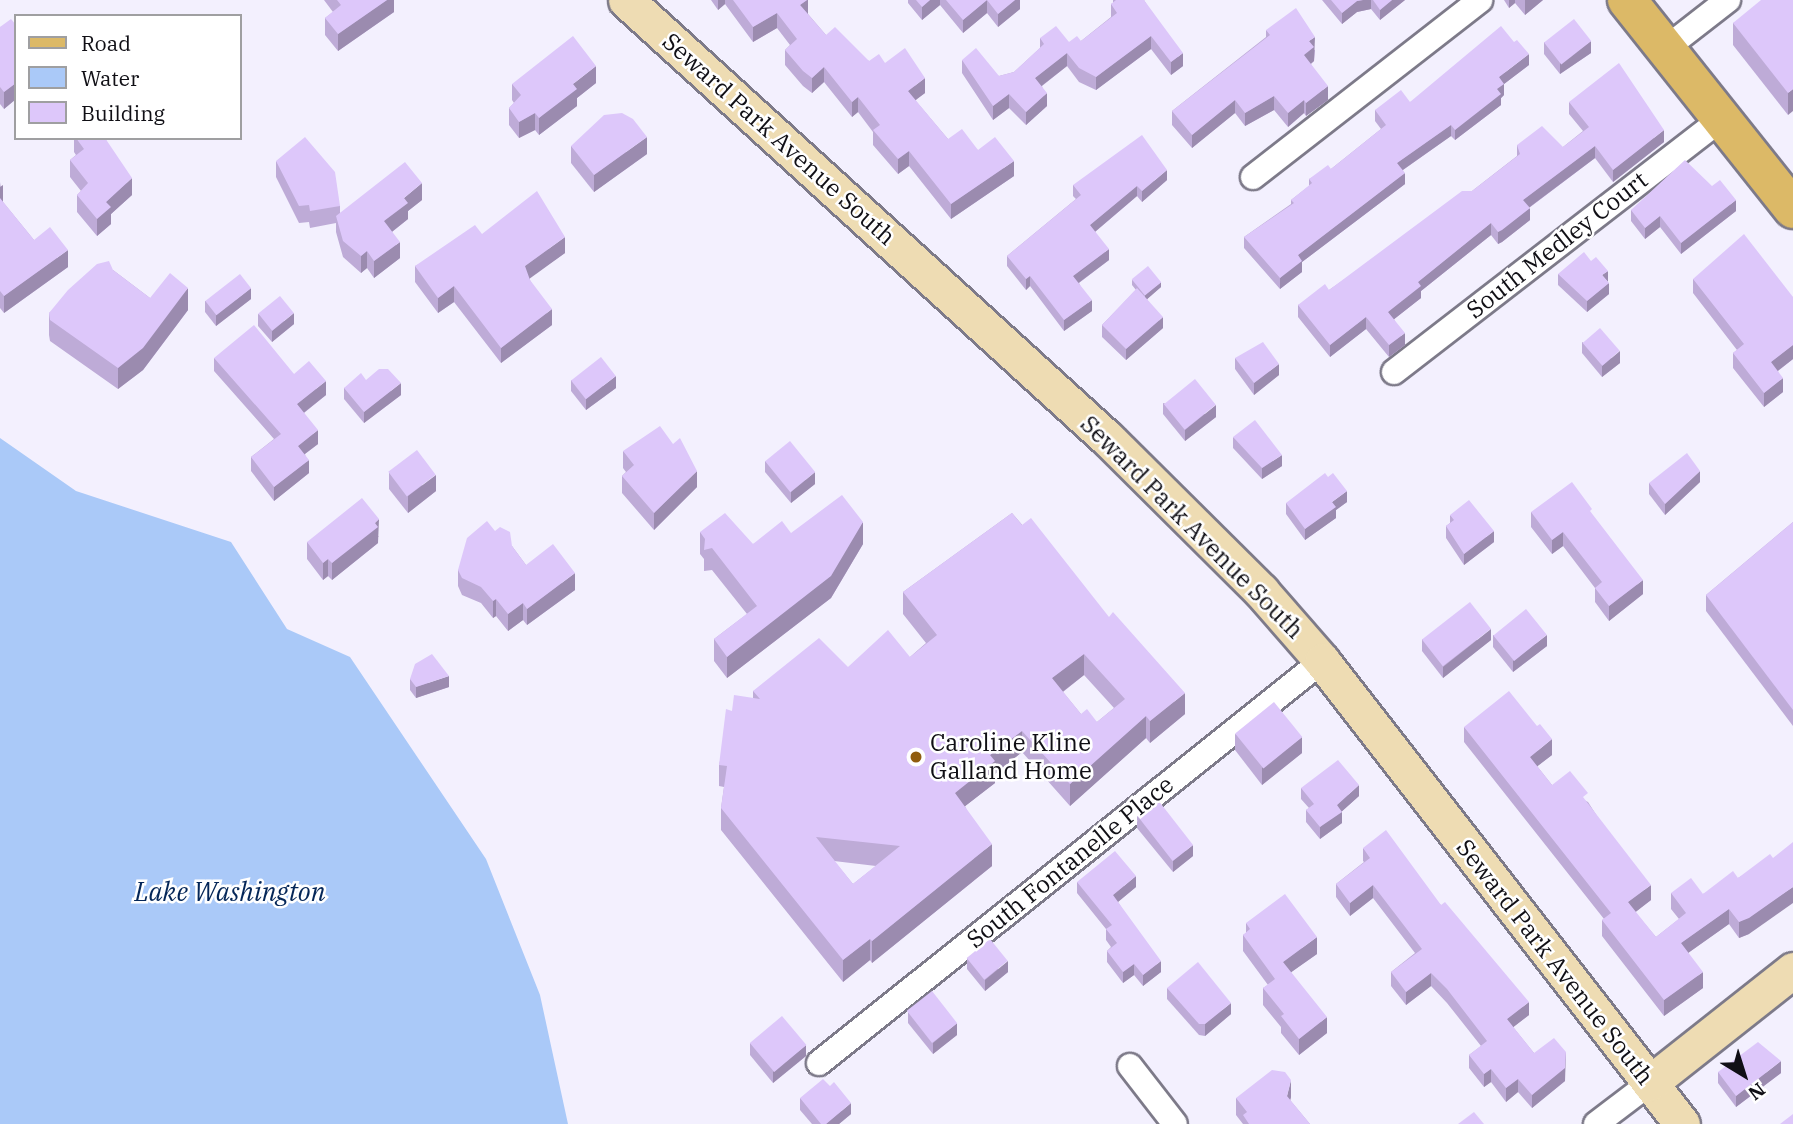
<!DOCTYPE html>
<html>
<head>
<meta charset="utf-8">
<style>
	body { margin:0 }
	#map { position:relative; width:1793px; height:1124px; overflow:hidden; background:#f3f0fe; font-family:"IBM Plex Serif",serif }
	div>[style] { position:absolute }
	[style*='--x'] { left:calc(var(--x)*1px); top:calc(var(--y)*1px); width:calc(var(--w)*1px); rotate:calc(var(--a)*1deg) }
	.water>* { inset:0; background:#aac9f8 }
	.roads { filter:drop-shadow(2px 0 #7d7a89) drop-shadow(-2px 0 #7d7a89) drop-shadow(0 2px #7d7a89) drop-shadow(0 -2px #7d7a89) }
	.street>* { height:24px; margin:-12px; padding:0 12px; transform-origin:12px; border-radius:12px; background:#fff }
	.secondary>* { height:35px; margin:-17.5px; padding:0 17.5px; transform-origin:17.5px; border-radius:17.5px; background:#eedcb3 }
	.primary>* { height:38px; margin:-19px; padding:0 19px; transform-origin:19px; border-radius:19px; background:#dcb967 }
	.wall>* { inset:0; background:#beabd7 }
	.shaded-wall>* { inset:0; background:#9b8baf }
	.building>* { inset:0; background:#ddc7fa; transform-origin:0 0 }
	.dots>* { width:19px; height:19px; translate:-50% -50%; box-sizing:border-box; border:4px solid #fff; border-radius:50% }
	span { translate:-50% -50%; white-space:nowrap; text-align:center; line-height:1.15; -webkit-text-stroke:5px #fff; paint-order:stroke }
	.street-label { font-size:24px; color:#100f15 }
	.poi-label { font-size:24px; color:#100f15 }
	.left { translate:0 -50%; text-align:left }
	.water-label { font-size:26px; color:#042658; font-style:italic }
	.legend { position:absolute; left:14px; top:14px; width:228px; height:126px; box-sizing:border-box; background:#fff; border:2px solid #9f9fa1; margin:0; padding:9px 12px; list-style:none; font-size:21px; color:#100f15 }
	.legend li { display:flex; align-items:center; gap:14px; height:35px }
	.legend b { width:35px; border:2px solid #9f9fa1 }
	.north { position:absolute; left:1709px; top:1040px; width:70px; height:70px; -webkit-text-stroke:5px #fff; paint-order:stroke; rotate:142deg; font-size:19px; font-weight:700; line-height:28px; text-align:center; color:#100f15 }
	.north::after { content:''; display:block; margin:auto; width:24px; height:32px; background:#100f15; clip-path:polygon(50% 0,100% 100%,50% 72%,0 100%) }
</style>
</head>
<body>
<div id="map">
	<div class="water">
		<i style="clip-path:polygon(0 438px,76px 491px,231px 542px,287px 629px,350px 657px,486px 859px,540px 995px,568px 1124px,0 1124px)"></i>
	</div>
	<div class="roads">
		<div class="street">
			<i style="--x:1665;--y:49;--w:80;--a:-37.9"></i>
			<i style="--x:1253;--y:177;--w:288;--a:-37.9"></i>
			<i style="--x:1394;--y:372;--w:413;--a:-37.7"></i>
			<i style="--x:819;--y:1063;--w:644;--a:-38.63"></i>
			<i style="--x:1130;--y:1066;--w:73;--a:52.2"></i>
			<i style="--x:1596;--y:1124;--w:68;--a:-37.2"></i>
		</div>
		<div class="secondary">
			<i style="--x:626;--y:0;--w:652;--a:42.33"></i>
			<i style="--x:1108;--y:439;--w:216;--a:44.8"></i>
			<i style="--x:1261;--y:591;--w:93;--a:48.9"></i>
			<i style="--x:1322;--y:661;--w:586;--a:52.13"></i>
			<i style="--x:1650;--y:1083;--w:182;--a:-38.3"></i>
		</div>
		<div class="primary">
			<i style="--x:1627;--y:0;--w:267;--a:51.5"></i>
		</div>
	</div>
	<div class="wall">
		<i style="clip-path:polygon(324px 0,394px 0,394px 12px,338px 51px,325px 35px,325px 18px,333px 12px)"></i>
		<i style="clip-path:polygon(711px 0,808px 0,808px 14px,826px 35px,869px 61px,885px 63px,925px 93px,915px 100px,948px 139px,978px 150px,1014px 176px,951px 219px,909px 166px,898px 174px,873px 145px,873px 132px,858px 112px,852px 117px,824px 82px,812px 93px,803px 86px,785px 65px,785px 50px,790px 45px,777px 28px,753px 42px,725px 4px,718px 10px)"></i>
		<i style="clip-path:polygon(908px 0,1020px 0,1020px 9px,998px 27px,987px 13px,963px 33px,940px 5px,922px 20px,908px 3px)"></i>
		<i style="clip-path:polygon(1113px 0,1144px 0,1183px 66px,1171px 75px,1151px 49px,1096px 90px,1079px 82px,1067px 66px,1042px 86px,1047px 106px,1026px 125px,1009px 108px,993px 120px,962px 73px,962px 60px,999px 76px,1014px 72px,1040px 48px,1040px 38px,1069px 42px,1081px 41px,1111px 17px,1111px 4px,1113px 3px)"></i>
		<i style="clip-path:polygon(1322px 0,1405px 0,1380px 20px,1371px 9px,1357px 12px,1342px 24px)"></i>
		<i style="clip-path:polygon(1504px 0,1543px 0,1525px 15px,1515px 3px,1509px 8px)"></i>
		<i style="clip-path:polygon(1793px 0,1788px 115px,1733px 45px,1733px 23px)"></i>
		<i style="clip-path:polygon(16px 25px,16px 99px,4px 109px,0 104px,0 27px)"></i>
		<i style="clip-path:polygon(1266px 30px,1315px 50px,1314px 61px,1311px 64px,1328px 100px,1306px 116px,1304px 113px,1288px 127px,1274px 110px,1245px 126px,1235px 113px,1192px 148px,1172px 125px,1172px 111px,1266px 37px)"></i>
		<i style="clip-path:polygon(1544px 42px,1591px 53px,1560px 74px,1544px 54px)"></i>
		<i style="clip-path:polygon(1529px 65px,1504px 84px,1504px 95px,1501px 98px,1501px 105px,1455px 140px,1451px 136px,1403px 170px,1405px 184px,1302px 262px,1302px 272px,1280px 289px,1244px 248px,1244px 237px,1291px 204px,1291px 200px,1309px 186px,1309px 179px,1331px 169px,1381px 129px,1375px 121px,1375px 110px,1410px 102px)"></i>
		<i style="clip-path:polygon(596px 83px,577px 98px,577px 106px,539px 135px,535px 130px,519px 138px,509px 125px,509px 108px,514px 103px,512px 100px,512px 84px)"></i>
		<i style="clip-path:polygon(1569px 102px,1664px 142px,1613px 182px,1595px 158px,1529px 208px,1530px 220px,1502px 242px,1498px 244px,1491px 235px,1421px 291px,1421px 298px,1394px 319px,1405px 345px,1389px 357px,1366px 329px,1330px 357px,1298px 317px,1298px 305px,1329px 290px,1472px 191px,1517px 156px,1517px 145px,1563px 147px,1583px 131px,1569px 114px)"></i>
		<i style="clip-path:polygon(74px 138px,105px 138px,132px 195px,111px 214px,111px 224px,97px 236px,77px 212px,77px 195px,81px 191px,70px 177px,70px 160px,76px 155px,74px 152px)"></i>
		<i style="clip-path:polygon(571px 146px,647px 154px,594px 192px,571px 163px)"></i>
		<i style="clip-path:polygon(276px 161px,340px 206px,340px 213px,422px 200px,408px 211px,408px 219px,392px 232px,400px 258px,374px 278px,367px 268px,361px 273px,343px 257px,336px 232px,336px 223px,310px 228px,309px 222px,299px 223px,276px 177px)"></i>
		<i style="clip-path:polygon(1167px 180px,1142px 202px,1137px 196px,1095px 232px,1109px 260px,1079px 283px,1092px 311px,1064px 331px,1030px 286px,1026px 290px,1007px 266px,1007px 256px,1076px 199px,1073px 196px,1073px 185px)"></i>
		<i style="clip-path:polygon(0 182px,3px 202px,34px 240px,68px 267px,4px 313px,0 308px)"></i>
		<i style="clip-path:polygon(1712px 186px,1736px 211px,1681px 254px,1660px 227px,1645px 239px,1631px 221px,1631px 210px)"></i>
		<i style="clip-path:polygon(482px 234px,565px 253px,529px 278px,552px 325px,501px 363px,454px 302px,438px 313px,415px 282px,415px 266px)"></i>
		<i style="clip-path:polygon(113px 270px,150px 298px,188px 310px,143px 370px,118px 389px,50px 341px,49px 335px,49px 313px)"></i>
		<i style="clip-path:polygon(1558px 274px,1608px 282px,1609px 294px,1587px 312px,1558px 285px)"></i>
		<i style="clip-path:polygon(1693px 279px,1793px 297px,1793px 359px,1778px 371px,1783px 392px,1764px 407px,1733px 368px,1733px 353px,1737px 350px,1693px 293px)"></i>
		<i style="clip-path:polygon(1132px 280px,1161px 287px,1147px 299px,1163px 328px,1126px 360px,1102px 337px,1102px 325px,1136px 290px,1132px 285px)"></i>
		<i style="clip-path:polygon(251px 299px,216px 326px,205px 312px,205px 301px)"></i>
		<i style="clip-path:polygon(258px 314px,294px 324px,272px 342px,258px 326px)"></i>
		<i style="clip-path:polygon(1582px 342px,1620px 363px,1602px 377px,1582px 353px)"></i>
		<i style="clip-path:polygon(214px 358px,294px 374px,326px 395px,304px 413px,318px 444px,305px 454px,309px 473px,274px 501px,251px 471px,251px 457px,274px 439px,214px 371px)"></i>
		<i style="clip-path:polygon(1235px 358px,1279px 375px,1254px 395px,1235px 369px)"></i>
		<i style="clip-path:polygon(366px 380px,401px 395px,364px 423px,344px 399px,344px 388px)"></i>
		<i style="clip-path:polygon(571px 380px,616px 388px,586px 410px,571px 391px)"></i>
		<i style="clip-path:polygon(1163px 403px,1216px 417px,1185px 441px,1163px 414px)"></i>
		<i style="clip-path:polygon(1233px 437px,1282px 466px,1262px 479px,1233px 448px)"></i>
		<i style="clip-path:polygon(623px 451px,697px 487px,654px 530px,622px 493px,622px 476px,626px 472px,623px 468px)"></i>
		<i style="clip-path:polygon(765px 461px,815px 484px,791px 503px,765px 472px)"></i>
		<i style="clip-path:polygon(389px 472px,436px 491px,408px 513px,389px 489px)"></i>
		<i style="clip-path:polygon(1700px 482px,1665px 515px,1649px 494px,1649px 483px)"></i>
		<i style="clip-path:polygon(1347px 502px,1336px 510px,1336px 518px,1305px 540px,1286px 514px,1286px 503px)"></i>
		<i style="clip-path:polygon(1531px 512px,1592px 515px,1643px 594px,1609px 621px,1595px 602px,1595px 588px,1563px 546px,1552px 554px,1531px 527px)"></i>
		<i style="clip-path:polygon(evenodd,1012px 513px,1185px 714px,1150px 743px,1146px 738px,1070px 806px,1022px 752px,995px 774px,995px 783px,965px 806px,992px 866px,872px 963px,870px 960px,843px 982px,721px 830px,721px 808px,724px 787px,719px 786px,719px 765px,732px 711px,753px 698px,753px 691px,848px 667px,910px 657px,926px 643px,903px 614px,903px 592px,1012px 513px,1084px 675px,1114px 708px,1097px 722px,1081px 714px,1063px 692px,1084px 675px,1012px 513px,834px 861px,876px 866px,853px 884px,834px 861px)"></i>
		<i style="clip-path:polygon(1450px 515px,1494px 542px,1464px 565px,1446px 538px,1446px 526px,1450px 523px)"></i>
		<i style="clip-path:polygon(1793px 522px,1793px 726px,1706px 611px,1706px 595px)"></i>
		<i style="clip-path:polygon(700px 532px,753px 544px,791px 533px,863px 544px,831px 598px,727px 678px,714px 661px,714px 639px,747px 614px,712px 570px,704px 571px,704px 559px,700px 554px)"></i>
		<i style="clip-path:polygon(379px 536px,378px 537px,378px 543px,332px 580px,328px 576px,323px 580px,307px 559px,307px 542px)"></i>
		<i style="clip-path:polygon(512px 546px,526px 565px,575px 590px,527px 625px,523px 620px,508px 631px,496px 616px,493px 618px,481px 603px,462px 595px,458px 586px,458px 570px)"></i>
		<i style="clip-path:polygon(1493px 635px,1547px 646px,1513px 672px,1493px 647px)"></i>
		<i style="clip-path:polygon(1422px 639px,1491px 640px,1443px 678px,1422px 651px)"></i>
		<i style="clip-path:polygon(410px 679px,449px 687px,416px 698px,410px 690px)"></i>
		<i style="clip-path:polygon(1464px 727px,1552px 755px,1537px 766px,1552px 785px,1588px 802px,1651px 900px,1635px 912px,1656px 937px,1679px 919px,1671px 909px,1671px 893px,1703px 894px,1738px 878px,1773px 858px,1749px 934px,1739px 938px,1729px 924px,1688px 953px,1703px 988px,1664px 1016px,1602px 936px,1602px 920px,1604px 919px,1464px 742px)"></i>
		<i style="clip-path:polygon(1235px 734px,1302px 753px,1262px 785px,1235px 750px)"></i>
		<i style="clip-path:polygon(1301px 788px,1359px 796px,1342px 811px,1342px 823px,1320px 839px,1306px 822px,1306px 810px,1309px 808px,1301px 799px)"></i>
		<i style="clip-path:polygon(1137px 816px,1193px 856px,1173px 872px,1137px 828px)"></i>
		<i style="clip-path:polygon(1363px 848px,1441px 905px,1529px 1015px,1513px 1027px,1534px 1053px,1565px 1081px,1532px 1108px,1518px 1092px,1506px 1102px,1491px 1082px,1484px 1087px,1469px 1068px,1469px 1055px,1481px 1046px,1447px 1003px,1431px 986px,1406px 1005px,1391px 986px,1391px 972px,1415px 953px,1373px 898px,1350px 916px,1336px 897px,1336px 884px,1364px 862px,1363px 861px)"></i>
		<i style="clip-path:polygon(1077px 882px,1136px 887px,1118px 902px,1161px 972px,1143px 986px,1134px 975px,1123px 983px,1107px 962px,1107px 951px,1111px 947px,1106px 940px,1106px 929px,1077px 893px)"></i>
		<i style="clip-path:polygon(1246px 923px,1317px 954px,1291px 972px,1327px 1033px,1299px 1055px,1281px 1033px,1281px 1027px,1263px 1005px,1263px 988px,1268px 985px,1243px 951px,1243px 935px,1246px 933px)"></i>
		<i style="clip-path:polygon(967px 958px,1008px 972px,985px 991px,967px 969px)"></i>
		<i style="clip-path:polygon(1167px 988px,1231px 1014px,1205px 1036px,1199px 1035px,1167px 999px)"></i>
		<i style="clip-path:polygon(908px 1012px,957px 1035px,933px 1054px,908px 1023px)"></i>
		<i style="clip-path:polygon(750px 1043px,806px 1056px,773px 1083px,750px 1055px)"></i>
		<i style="clip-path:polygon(1718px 1072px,1781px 1073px,1736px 1107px,1718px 1083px)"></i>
		<i style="clip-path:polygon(1291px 1097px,1290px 1100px,1310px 1124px,1243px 1124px,1236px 1115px,1236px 1098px)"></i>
		<i style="clip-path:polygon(800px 1098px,851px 1114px,839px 1124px,812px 1124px,800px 1110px)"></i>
	</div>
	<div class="shaded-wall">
		<i style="clip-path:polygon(387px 0,394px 0,394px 12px,338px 51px,338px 34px)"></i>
		<i style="clip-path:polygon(718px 0,725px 0,725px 4px,718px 10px)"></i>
		<i style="clip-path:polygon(807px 0,808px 0,808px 14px,800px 5px)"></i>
		<i style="clip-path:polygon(930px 0,940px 0,940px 5px,922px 20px,922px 7px)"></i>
		<i style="clip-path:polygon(987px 0,987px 13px,963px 33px,963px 20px)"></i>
		<i style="clip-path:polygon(1015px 0,1020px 0,1020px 9px,998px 27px,998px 14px)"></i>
		<i style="clip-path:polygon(1363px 0,1371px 0,1371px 9px,1357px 12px,1342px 24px,1342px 13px,1357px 1px)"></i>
		<i style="clip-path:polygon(1392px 0,1405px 0,1380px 20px,1380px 10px)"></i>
		<i style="clip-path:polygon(1509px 0,1515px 0,1515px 3px,1509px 8px)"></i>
		<i style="clip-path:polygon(1525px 0,1543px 0,1525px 15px)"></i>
		<i style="clip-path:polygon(777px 13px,777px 28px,753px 42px,753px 27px)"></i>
		<i style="clip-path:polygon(1151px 36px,1151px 49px,1096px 90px,1096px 77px)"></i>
		<i style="clip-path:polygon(1315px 37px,1314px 61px,1304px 69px,1304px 55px,1309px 41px)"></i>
		<i style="clip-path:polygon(1591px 41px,1591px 53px,1560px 74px,1560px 63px)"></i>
		<i style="clip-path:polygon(1067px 53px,1067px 66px,1035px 91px,1035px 78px)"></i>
		<i style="clip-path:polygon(1183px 53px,1183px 66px,1171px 75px,1171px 62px)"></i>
		<i style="clip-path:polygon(1529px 54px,1529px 65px,1504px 84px,1504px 95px,1501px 98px,1501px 105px,1455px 140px,1455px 130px,1499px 77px)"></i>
		<i style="clip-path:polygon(596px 66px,596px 83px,577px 98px,577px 106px,539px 135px,539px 118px,573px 84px)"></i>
		<i style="clip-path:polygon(824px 67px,824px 82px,812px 93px,812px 78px)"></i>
		<i style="clip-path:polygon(925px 78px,925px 93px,908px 106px,908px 91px)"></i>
		<i style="clip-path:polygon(16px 83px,16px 99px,4px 109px,4px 92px)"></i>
		<i style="clip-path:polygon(1328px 86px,1328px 100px,1306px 116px,1306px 103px)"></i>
		<i style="clip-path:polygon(1793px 89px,1793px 111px,1788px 115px,1788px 93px)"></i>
		<i style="clip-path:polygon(1047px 93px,1047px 106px,1026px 125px,1026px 112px)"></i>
		<i style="clip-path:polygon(1009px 94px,1009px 108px,993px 120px,993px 106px)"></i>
		<i style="clip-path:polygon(1274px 96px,1274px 110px,1245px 126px,1245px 113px)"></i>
		<i style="clip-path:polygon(858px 97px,858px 112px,852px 117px,852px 102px)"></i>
		<i style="clip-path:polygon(1235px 100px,1235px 113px,1192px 148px,1192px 135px)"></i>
		<i style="clip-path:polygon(1304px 100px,1304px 113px,1288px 127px,1288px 113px)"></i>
		<i style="clip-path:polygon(535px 113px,535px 130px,519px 138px,519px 122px)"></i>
		<i style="clip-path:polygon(1451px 125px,1451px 136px,1397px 174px,1397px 163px)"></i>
		<i style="clip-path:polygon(1664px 130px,1664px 142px,1613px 182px,1613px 170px)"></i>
		<i style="clip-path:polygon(647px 137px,647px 154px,594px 192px,594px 175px)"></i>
		<i style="clip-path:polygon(1595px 146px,1595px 158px,1523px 212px,1523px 200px)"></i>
		<i style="clip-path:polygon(909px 151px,909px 166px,898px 174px,898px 159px)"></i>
		<i style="clip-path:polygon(1014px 161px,1014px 176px,951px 219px,951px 204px)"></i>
		<i style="clip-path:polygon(1167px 170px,1167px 180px,1142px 202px,1142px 191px)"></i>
		<i style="clip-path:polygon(1405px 173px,1405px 184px,1302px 262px,1302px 272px,1280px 289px,1280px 278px,1298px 255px)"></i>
		<i style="clip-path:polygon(132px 178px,132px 195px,111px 214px,111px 224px,97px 236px,97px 219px,106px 202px)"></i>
		<i style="clip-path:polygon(422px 183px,422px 200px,408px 211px,408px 219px,384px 238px,384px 221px,404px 198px)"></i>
		<i style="clip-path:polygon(3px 185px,3px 202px,0 204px,0 187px)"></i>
		<i style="clip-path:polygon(1137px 186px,1137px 196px,1090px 236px,1090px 225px)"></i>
		<i style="clip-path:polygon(1736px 200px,1736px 211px,1681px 254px,1681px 243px)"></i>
		<i style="clip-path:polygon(1530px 208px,1530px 220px,1502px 242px,1498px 244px,1498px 232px)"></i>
		<i style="clip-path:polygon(1660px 216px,1660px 227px,1645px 239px,1645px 228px)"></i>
		<i style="clip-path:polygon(1491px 223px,1491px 235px,1421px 291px,1421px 298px,1388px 324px,1388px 312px,1418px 282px)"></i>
		<i style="clip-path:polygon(565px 237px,565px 253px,525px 282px,525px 266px)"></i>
		<i style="clip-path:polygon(400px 242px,400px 258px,374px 278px,374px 261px)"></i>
		<i style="clip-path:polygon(1109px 249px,1109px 260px,1073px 287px,1073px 276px)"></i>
		<i style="clip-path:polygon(68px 250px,68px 267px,4px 313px,4px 296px)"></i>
		<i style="clip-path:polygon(367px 251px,367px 268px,361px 273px,361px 256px)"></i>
		<i style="clip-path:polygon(1608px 271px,1608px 282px,1602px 275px)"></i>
		<i style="clip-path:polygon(1030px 276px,1030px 286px,1026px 290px,1026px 279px)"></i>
		<i style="clip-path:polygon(1161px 282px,1161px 287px,1145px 301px,1145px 295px)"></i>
		<i style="clip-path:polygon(1609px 283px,1609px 294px,1587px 312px,1587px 301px)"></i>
		<i style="clip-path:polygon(454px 286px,454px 302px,438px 313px,438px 298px)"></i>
		<i style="clip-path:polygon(188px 288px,188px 310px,143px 370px,118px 389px,118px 368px)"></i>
		<i style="clip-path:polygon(251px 288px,251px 299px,216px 326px,216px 315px)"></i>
		<i style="clip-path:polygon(1092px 300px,1092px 311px,1064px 331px,1064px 320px)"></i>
		<i style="clip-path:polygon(552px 309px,552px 325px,501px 363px,501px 348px)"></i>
		<i style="clip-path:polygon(294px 313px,294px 324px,272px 342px,272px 331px)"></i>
		<i style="clip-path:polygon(1163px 317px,1163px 328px,1126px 360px,1126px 349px)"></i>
		<i style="clip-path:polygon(1366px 317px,1366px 329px,1330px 357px,1330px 345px)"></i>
		<i style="clip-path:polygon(1405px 333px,1405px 345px,1389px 357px,1389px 345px)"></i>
		<i style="clip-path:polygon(1793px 345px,1793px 359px,1771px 376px,1771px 362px)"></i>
		<i style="clip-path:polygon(1620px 351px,1620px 363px,1602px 377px,1602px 366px)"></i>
		<i style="clip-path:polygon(1279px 364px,1279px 375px,1254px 395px,1254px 383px)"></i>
		<i style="clip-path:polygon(616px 376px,616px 388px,586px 410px,586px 399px)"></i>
		<i style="clip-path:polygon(1783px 378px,1783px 392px,1764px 407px,1764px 393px)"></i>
		<i style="clip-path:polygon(326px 381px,326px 395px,297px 418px,297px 404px)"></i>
		<i style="clip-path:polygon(401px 383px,401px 395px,364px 423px,364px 412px)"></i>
		<i style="clip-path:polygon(1216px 405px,1216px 417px,1185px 441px,1185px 430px)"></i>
		<i style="clip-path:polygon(318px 430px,318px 444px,298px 459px,298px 446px)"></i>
		<i style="clip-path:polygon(1282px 455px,1282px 466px,1262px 479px,1262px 468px)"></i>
		<i style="clip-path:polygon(309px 460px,309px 473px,274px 501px,274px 487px)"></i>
		<i style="clip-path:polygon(697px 471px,697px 487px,654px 530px,654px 513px)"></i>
		<i style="clip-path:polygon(1700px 471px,1700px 482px,1665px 515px,1665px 504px)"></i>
		<i style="clip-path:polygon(815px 472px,815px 484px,791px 503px,791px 492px)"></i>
		<i style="clip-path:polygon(436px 475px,436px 491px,408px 513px,408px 496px)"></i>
		<i style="clip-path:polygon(1347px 491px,1347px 502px,1336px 510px,1336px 518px,1305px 540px,1305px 529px,1332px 502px)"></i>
		<i style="clip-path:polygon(379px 519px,378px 543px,332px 580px,332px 563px)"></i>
		<i style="clip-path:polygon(863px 522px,863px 544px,831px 598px,727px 678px,727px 657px)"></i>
		<i style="clip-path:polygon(1494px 531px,1494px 542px,1464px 565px,1464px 554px)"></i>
		<i style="clip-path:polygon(1563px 532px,1563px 546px,1552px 554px,1552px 540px)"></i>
		<i style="clip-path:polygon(328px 559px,328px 576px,323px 580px,323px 563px)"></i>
		<i style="clip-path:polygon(575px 573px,575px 590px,527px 625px,527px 609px)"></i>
		<i style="clip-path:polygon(1643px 580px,1643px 594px,1609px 621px,1609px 606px)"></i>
		<i style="clip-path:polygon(496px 599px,496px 616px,493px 618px,493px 601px)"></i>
		<i style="clip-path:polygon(523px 603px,523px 620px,508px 631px,508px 614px)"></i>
		<i style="clip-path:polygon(1491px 629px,1491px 640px,1443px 678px,1443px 667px)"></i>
		<i style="clip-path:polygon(1547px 635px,1547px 646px,1513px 672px,1513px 661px)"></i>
		<i style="clip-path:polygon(1084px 654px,1084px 675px,1052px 700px,1052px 678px)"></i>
		<i style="clip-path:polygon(449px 676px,449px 687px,416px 698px,416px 687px)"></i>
		<i style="clip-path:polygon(1185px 693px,1185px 714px,1150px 743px,1150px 721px)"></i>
		<i style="clip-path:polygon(1146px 716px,1146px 738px,1070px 806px,1070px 784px)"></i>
		<i style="clip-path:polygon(1022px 731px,1022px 752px,995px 774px,995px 783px,955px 814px,955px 793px,990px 755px)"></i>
		<i style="clip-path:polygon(1302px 737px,1302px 753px,1262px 785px,1262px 768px)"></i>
		<i style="clip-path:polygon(1552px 739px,1552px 755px,1530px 772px,1530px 757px)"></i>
		<i style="clip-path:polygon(1359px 785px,1359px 796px,1339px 814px,1342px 812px,1342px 823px,1320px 839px,1320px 827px,1337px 805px)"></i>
		<i style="clip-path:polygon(992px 844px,992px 866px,872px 963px,872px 941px)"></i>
		<i style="clip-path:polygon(1193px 845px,1193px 856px,1173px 872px,1173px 861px)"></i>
		<i style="clip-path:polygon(1136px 876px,1136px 887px,1113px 906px,1113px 895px)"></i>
		<i style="clip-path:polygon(1373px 885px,1373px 898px,1350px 916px,1350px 903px)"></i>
		<i style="clip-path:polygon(1651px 885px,1651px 900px,1628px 918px,1628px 902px)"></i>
		<i style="clip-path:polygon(1793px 887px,1793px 903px,1749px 934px,1739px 938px,1739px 922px)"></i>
		<i style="clip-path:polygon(1729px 909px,1729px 924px,1681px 958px,1681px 943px)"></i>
		<i style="clip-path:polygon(1317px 937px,1317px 954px,1283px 978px,1283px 962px)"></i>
		<i style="clip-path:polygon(870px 939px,870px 960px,843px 982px,843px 960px)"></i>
		<i style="clip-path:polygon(1008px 961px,1008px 972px,985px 991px,985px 980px)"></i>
		<i style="clip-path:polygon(1161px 961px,1161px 972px,1143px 986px,1143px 975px)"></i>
		<i style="clip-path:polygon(1134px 964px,1134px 975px,1123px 983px,1123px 972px)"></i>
		<i style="clip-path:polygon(1703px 972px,1703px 988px,1664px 1016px,1664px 1000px)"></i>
		<i style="clip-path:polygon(1431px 973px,1431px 986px,1406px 1005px,1406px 992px)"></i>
		<i style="clip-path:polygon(1529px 1002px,1529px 1015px,1507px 1032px,1507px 1019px)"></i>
		<i style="clip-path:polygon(1231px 1003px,1231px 1014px,1205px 1036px,1205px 1024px)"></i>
		<i style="clip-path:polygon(1327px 1017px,1327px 1033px,1299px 1055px,1299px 1039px)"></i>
		<i style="clip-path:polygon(957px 1023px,957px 1035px,933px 1054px,933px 1043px)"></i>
		<i style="clip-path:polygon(806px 1045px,806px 1056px,773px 1083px,773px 1072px)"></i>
		<i style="clip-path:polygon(1566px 1052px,1565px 1081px,1532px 1108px,1532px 1095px)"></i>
		<i style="clip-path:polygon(1781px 1061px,1781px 1073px,1736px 1107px,1736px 1096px)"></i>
		<i style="clip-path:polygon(1491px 1069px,1491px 1082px,1484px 1087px,1484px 1074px)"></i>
		<i style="clip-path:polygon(1518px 1079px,1518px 1092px,1506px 1102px,1506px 1088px)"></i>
		<i style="clip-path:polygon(1291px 1080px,1291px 1097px,1287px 1113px,1287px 1096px)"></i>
		<i style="clip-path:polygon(851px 1103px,851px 1114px,839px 1124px,826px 1124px)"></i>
	</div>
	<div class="building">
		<i style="clip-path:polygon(337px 0,387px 0,338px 34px,325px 18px,341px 5px)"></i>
		<i style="clip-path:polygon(733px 0,807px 0,800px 5px,826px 35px,835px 27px,869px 61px,879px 54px,885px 63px,905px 48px,925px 78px,908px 91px,948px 139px,962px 129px,978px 150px,995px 137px,1014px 161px,951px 204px,909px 151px,898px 159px,873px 130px,880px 125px,858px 97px,852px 102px,824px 67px,812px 78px,803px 71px,785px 50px,797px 39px,777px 13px,753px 27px)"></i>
		<i style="clip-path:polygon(916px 0,930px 0,922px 7px)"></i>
		<i style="clip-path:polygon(946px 0,1015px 0,998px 14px,987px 0,963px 20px)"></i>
		<i style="clip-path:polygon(1116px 0,1144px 0,1183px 53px,1171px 62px,1151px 36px,1096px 77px,1079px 68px,1067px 53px,1035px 78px,1047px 93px,1026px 112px,1009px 94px,993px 106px,962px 60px,976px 48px,999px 76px,1014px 72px,1044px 44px,1040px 38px,1056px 26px,1069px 42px,1077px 36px,1081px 41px,1117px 13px,1111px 4px)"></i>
		<i style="clip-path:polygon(1331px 0,1363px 0,1357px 1px,1342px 13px)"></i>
		<i style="clip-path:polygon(1373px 0,1392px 0,1380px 10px)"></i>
		<i style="clip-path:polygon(1761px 0,1793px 0,1793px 89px,1788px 93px,1733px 23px)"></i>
		<i style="clip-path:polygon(1296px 8px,1315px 37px,1309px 41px,1314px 47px,1304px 55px,1328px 86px,1306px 103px,1304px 100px,1288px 113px,1274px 96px,1245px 113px,1235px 100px,1192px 135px,1172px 111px,1270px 35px,1266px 30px)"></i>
		<i style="clip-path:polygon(11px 19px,16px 25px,16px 83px,4px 92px,0 87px,0 27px)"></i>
		<i style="left:1574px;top:19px;width:28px;height:38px;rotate:52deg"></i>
		<i style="clip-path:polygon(1501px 26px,1514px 42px,1517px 40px,1529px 54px,1499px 77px,1504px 84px,1497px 89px,1501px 94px,1455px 130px,1451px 125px,1397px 163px,1405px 173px,1298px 255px,1302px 261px,1280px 278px,1244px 237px,1294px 203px,1291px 200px,1312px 183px,1309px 179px,1328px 165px,1331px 169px,1386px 125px,1375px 110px,1401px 90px,1410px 102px)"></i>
		<i style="clip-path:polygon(573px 36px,596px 66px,573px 84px,577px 89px,539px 118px,535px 113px,519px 122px,509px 108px,521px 95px,512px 84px)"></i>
		<i style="clip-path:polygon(1619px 63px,1664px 130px,1613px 170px,1595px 146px,1523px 200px,1530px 208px,1502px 230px,1498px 232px,1491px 223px,1418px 282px,1421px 286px,1388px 312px,1405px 333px,1389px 345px,1366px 317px,1330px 345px,1298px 305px,1325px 284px,1329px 290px,1462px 191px,1472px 191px,1520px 154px,1517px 145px,1542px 126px,1563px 147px,1589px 127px,1569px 102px)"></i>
		<i style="clip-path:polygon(622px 113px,633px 119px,647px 137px,594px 175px,571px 146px,604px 115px)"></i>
		<i style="clip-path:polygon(1142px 135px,1167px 170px,1142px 191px,1137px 186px,1090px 225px,1109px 249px,1073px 276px,1092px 300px,1064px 320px,1030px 276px,1026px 279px,1007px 256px,1081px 195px,1073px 185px)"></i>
		<i style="clip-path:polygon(305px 137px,335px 172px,340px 206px,310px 211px,309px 205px,299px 206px,276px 161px)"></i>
		<i style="clip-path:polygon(76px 138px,105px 138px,132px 178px,106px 202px,111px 207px,97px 219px,77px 195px,88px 183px,70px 160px,84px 149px)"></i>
		<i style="clip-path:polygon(1685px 160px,1712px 186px,1720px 180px,1736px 200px,1681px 243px,1660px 216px,1645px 228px,1631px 210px)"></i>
		<i style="clip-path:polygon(405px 162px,422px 183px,404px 198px,408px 203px,384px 221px,400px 242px,374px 261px,367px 251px,361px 256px,343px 241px,336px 216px)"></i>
		<i style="clip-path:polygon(537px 191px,565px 237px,525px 266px,530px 280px,552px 309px,501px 348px,454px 286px,438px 298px,415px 266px,475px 225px,482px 234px)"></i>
		<i style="clip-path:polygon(0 198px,34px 240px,50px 227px,68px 250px,4px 296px,0 291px)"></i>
		<i style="clip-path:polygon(1744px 234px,1793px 297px,1793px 345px,1771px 362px,1783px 378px,1764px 393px,1733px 353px,1744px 344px,1693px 279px)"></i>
		<i style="clip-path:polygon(1584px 252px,1591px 261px,1596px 257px,1608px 271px,1602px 275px,1609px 283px,1587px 301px,1558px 274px)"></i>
		<i style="clip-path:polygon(109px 261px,113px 270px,150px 298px,170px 273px,188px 288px,143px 348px,118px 368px,50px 320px,49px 313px,68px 290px,97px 264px)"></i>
		<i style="left:1148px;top:266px;width:21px;height:21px;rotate:51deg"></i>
		<i style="left:240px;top:274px;width:18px;height:44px;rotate:52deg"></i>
		<i style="clip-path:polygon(1137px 288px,1163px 317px,1126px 349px,1102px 325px)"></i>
		<i style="left:280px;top:296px;width:22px;height:28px;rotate:51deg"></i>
		<i style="clip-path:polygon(254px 325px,294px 374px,309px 361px,326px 381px,297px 404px,318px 430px,298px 446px,309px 460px,274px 487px,251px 457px,281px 434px,214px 358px)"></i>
		<i style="left:1600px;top:328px;width:30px;height:23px;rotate:49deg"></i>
		<i style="clip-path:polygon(1263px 342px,1279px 364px,1254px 383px,1235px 358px)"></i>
		<i style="left:601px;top:357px;width:24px;height:38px;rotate:52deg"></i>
		<i style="clip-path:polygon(379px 369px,388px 369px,401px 383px,364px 412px,344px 388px,361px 373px,366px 380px)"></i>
		<i style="left:1195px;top:379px;width:33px;height:40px;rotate:51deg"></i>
		<i style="clip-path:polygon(1255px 420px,1282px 455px,1262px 468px,1233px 437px)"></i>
		<i style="clip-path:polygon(660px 426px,673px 444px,680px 438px,697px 471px,654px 513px,622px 476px,634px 465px,623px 451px)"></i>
		<i style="left:790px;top:441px;width:40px;height:32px;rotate:51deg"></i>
		<i style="left:417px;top:450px;width:31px;height:36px;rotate:53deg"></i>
		<i style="clip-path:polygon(1687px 453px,1700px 471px,1665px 504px,1649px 483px)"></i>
		<i style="clip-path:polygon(1325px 473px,1328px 477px,1333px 473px,1347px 491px,1332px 502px,1336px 507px,1305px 529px,1286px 503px)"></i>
		<i style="clip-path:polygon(1572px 482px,1592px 509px,1590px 511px,1643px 580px,1609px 606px,1595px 588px,1602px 582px,1563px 532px,1552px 540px,1531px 512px)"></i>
		<i style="clip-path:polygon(842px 495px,863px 522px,831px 576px,727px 657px,714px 639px,757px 606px,712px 548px,704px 550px,705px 539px,700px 532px,725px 513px,753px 544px,782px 521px,791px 533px)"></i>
		<i style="clip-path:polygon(362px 498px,379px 519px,375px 523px,378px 527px,332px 563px,328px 559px,323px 563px,307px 542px)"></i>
		<i style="clip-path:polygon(1469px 500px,1494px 531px,1464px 554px,1446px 526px,1454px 520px,1450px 515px)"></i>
		<i style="clip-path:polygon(evenodd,1012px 513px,1022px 525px,1031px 518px,1109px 617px,1113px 612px,1185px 693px,1150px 721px,1146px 716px,1070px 784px,1022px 731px,990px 755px,995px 761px,955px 793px,992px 844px,872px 941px,870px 939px,843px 960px,721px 808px,727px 766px,719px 765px,726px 709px,732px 711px,734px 695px,760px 699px,753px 691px,819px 638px,848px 667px,888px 630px,910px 657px,937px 635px,903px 592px,1012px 513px,1084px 654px,1125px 699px,1097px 722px,1087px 709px,1081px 714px,1052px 678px,1084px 654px,1012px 513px,816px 837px,900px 846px,853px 884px,816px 837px)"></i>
		<i style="clip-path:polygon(487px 521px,495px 531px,500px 527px,510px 532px,512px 546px,526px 565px,553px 544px,575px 573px,527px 609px,523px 603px,508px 614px,496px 599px,493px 601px,481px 587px,462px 578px,458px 570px,467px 538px)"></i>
		<i style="clip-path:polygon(1793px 522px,1793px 710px,1706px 595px)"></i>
		<i style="left:1470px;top:602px;width:34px;height:61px;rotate:52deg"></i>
		<i style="left:1526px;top:609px;width:33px;height:42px;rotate:51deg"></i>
		<i style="clip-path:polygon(432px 654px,449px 676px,416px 687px,410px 679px,415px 664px)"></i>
		<i style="clip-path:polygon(1509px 691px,1537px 726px,1540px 724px,1552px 739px,1530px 757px,1552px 785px,1570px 771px,1588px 793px,1583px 797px,1651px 885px,1628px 902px,1656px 937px,1686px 913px,1671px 893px,1691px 878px,1703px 894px,1733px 871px,1738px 878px,1770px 854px,1773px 858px,1793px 842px,1793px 887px,1749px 918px,1739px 922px,1729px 909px,1681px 943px,1703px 972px,1664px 1000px,1602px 920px,1611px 913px,1464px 727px)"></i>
		<i style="left:1274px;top:702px;width:45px;height:50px;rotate:51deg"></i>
		<i style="clip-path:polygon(1338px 760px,1359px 785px,1337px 805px,1342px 812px,1320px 827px,1306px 810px,1314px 804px,1301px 788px)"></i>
		<i style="left:1158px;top:800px;width:57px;height:26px;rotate:52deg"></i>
		<i style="clip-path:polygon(1386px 830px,1441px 905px,1445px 902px,1529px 1002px,1507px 1019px,1534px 1053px,1554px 1038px,1566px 1052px,1565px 1068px,1532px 1095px,1518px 1079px,1506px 1088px,1491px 1069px,1484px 1074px,1469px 1055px,1487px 1041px,1447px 989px,1431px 973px,1406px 992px,1391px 972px,1422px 949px,1373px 885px,1350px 903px,1336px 884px,1370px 858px,1363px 848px)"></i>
		<i style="clip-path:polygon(1115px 851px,1136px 876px,1113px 895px,1161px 961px,1143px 975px,1134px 964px,1123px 972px,1107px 951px,1117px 943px,1106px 929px,1112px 925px,1077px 882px)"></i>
		<i style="clip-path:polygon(1285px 894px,1317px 937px,1283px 962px,1327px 1017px,1299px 1039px,1281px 1016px,1284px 1014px,1263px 988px,1275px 979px,1243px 935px,1250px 929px,1246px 923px)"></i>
		<i style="left:990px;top:939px;width:28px;height:30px;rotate:51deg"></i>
		<i style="clip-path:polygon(1198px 962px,1231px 1003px,1205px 1024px,1199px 1024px,1167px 988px)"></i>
		<i style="left:932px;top:991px;width:41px;height:32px;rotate:52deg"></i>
		<i style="left:782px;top:1016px;width:38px;height:42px;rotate:50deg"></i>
		<i style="clip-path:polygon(1758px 1042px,1781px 1061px,1736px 1096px,1718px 1072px)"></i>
		<i style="clip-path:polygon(1272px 1070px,1285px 1072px,1291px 1080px,1287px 1096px,1310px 1124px,1249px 1124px,1243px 1115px,1247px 1112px,1236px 1098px)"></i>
		<i style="clip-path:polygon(823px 1079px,830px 1086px,834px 1082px,851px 1103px,826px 1124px,821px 1124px,800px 1098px)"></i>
		<i style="clip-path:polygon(1474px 1112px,1484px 1124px,1458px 1124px)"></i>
		<i style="clip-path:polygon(1793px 1114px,1793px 1124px,1780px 1124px)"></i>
	</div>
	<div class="dots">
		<i style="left:916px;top:757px;background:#905c0e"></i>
	</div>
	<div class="street-label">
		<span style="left:779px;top:139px;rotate:42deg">Seward Park Avenue South</span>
		<span style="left:1557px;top:245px;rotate:-38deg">South Medley Court</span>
		<span style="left:1192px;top:527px;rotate:45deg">Seward Park Avenue South</span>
		<span style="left:1070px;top:862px;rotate:-39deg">South Fontanelle Place</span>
		<span style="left:1555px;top:962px;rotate:52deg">Seward Park Avenue South</span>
	</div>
	<div class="poi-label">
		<span class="left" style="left:930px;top:757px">Caroline Kline<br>Galland Home</span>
	</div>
	<div class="water-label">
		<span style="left:230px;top:892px">Lake Washington</span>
	</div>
	<ul class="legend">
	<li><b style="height:9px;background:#dcb967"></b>Road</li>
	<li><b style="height:19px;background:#aac9f8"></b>Water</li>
	<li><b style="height:19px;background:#ddc7fa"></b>Building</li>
	</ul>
	<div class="north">N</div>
</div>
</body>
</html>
